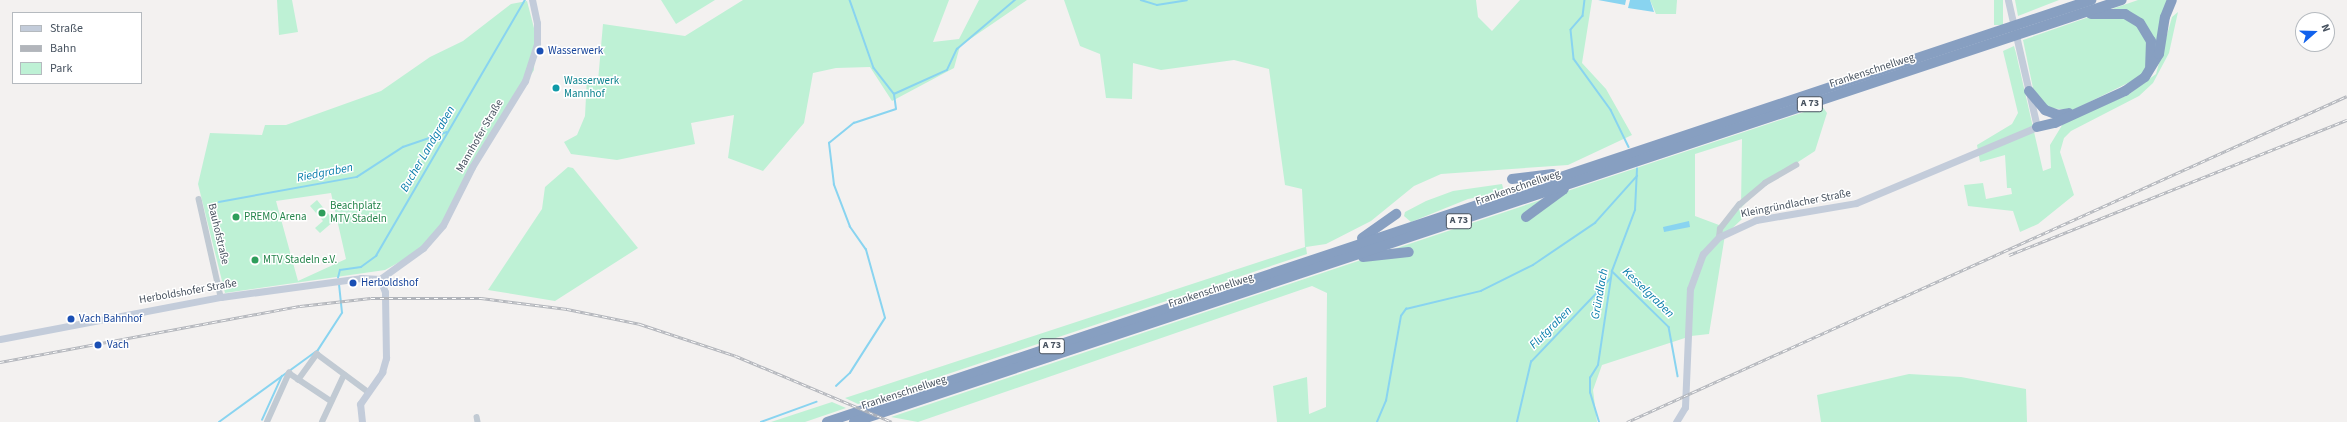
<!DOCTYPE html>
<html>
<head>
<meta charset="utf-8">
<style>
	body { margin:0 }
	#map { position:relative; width:2347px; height:422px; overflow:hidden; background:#f3f1f0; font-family:"Source Sans 3",sans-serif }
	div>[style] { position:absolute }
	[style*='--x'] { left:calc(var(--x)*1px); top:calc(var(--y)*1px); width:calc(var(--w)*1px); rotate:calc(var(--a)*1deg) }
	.green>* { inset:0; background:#bef1d5; transform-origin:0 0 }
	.water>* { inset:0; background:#89d4f0 }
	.stream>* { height:1.5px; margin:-0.75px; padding:0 0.75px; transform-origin:0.75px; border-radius:0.75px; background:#89d4f0 }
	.street>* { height:5.5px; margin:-2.75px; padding:0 2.75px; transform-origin:2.75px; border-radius:2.75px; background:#c1cad3 }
	.secondary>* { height:7px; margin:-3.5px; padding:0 3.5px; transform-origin:3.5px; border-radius:3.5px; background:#c3ccda }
	.highway>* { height:10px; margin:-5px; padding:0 5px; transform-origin:5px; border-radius:5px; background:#879fc1 }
	.rail>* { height:3px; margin-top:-1.5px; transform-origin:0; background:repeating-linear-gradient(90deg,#fff 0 4.5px,#b2b5bb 0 9px); box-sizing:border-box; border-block:1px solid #b2b5bb }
	.dots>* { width:11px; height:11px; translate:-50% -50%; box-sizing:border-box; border:2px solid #fff; border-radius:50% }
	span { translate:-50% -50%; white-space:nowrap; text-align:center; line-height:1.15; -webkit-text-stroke:3px #fff; paint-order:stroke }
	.shield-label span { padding:1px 3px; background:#fff; border:1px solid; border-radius:3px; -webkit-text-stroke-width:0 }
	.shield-label { font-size:10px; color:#47525f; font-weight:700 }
	.transit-label { font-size:11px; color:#164399 }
	.left { translate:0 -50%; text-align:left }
	.street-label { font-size:11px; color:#47525f }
	.culture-label { font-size:11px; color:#0d838f }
	.leisure-label { font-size:11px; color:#27864d }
	.water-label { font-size:12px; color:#087dab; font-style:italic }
	.legend { position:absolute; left:12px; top:12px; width:130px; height:72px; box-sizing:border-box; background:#fff; border:1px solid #b5babf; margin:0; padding:5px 7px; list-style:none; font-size:12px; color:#47525f }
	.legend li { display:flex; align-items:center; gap:8px; height:20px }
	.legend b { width:20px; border:1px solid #b5babf }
	.north { position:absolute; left:2295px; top:12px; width:40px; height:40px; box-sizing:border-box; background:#fff; border:1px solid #b5babf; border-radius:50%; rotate:70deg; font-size:11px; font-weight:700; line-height:16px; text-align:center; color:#47525f }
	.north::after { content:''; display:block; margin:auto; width:14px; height:18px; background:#1262ec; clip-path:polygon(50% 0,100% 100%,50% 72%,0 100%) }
</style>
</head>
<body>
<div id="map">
	<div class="green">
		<i style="clip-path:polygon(277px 0,292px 0,298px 32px,279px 35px)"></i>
		<i style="clip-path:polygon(661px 0,715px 0,676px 24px)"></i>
		<i style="clip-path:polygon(743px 0,949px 0,933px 42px,959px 39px,979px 0,1027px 0,960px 46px,954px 68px,892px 101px,870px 67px,836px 68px,813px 73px,804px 123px,763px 171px,728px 158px,734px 115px,691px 123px,695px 144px,617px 160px,571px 154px,564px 142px,577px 135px,585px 116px,587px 77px,598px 81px,603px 24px,685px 36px)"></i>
		<i style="clip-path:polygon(1064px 0,1476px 0,1478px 17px,1492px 31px,1520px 0,1592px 0,1582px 63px,1606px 89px,1632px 135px,1568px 165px,1441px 174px,1414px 186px,1371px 221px,1326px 244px,1306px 247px,1307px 254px,858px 404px,845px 398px,1305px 247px,1302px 189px,1285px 185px,1269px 69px,1234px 60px,1161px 70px,1133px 63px,1132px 99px,1106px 98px,1100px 54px,1080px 46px)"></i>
		<i style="clip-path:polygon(1650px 0,1677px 0,1676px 14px,1656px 14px)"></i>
		<i style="left:1994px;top:0;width:9px;height:25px"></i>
		<i style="clip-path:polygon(2015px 0,2059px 0,2018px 16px)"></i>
		<i style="clip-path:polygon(2138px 0,2169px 0,2156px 60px,2138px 78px,2073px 110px,2047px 108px,2033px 88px,2023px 40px)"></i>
		<i style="clip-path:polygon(evenodd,527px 1px,535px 32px,534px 70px,478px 158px,456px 205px,423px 249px,385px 270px,225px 293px,198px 184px,210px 133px,262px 135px,265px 125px,286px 125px,381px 91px,430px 57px,463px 41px,511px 4px,527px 1px,331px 193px,346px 259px,298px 281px,276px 201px,331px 193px)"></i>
		<i style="clip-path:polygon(2178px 12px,2169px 53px,2153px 83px,2139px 96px,2071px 131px,2064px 138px,2060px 152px,2074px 195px,2038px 224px,2020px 232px,2013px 211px,1968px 206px,1964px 185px,1983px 183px,1986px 199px,2012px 194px,2011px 188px,2007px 188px,2005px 155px,1980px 162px,1977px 145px,2012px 124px,2018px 113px,2003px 51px,2014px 46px,2016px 53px,2043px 171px,2051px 168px,2050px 145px,2064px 122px,2128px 95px,2156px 74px,2172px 17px)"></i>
		<i style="clip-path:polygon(evenodd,1822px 106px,1827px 113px,1815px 151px,1761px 186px,1741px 208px,1742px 219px,1725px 235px,1709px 334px,1691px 336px,1602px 365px,1593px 390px,1597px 422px,1277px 422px,1273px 386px,1307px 377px,1309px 414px,1326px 407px,1327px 293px,1312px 286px,918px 422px,891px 417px,1822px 106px,1742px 139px,1741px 208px,1719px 225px,1695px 216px,1695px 154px,1742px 139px)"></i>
		<i style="clip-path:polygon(568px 167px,573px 168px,638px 248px,555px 301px,488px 290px,542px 209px,545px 187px)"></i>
		<i style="clip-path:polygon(1502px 184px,1504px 192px,1468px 199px,1411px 222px,1404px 216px,1405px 212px,1426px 201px,1453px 191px)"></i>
		<i style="clip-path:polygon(317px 200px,334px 221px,320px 233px,315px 228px,323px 221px,310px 206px)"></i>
		<i style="clip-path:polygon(1909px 374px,1961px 377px,2026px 389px,2027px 422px,1821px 422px,1817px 395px)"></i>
		<i style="clip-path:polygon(832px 402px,846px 408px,805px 422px,771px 422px)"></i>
	</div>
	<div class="water">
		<i style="clip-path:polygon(1598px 0,1626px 0,1625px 5px)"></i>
		<i style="clip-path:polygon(1630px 0,1650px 0,1654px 12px,1628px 8px)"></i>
		<i style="clip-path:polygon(1689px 221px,1690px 227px,1664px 232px,1663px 227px)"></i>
	</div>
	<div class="stream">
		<i style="--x:850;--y:0;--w:72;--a:70.6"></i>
		<i style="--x:874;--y:68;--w:33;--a:52"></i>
		<i style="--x:894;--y:94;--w:58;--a:-24.4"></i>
		<i style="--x:947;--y:70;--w:23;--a:-65"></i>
		<i style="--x:957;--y:49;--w:76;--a:-40.2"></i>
		<i style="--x:1141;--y:0;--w:17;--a:17"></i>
		<i style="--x:1157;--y:5;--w:30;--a:-9"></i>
		<i style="--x:1585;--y:0;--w:16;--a:97"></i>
		<i style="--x:1583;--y:16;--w:18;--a:131"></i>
		<i style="--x:1571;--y:30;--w:29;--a:84"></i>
		<i style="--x:1574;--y:59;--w:63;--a:54"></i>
		<i style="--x:1611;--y:110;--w:41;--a:64.1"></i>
		<i style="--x:219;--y:202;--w:140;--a:-10.3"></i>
		<i style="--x:357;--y:177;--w:55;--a:-33.1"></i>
		<i style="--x:403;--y:147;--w:46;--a:-18.8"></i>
		<i style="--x:1612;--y:271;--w:80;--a:44.5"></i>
		<i style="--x:1669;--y:327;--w:50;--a:79.6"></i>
		<i style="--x:338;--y:278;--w:8;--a:-76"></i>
		<i style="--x:340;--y:270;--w:21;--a:-8"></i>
		<i style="--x:361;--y:267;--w:19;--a:-36"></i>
		<i style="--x:376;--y:256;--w:296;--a:-59.8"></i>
		<i style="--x:836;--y:386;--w:19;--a:-43"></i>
		<i style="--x:850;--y:373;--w:65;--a:-57.5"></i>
		<i style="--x:885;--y:318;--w:71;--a:-105.6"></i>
		<i style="--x:866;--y:250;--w:28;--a:-125"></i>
		<i style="--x:850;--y:227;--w:45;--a:-110.9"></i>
		<i style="--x:834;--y:185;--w:42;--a:-96.8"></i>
		<i style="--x:829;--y:143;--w:32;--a:-39"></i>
		<i style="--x:854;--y:123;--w:44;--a:-18.4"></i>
		<i style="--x:896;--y:109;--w:15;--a:-98"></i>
		<i style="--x:262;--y:420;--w:48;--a:-65.6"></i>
		<i style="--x:219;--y:422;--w:122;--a:-36"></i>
		<i style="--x:318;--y:350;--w:44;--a:-57"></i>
		<i style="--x:342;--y:313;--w:29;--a:-96"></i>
		<i style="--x:761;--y:422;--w:59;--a:-20"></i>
		<i style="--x:1377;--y:422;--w:23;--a:-67"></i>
		<i style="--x:1386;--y:401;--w:86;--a:-80"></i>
		<i style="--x:1401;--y:316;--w:9;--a:-54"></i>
		<i style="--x:1406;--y:309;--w:77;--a:-13.5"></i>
		<i style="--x:1481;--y:291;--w:58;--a:-26.6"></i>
		<i style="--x:1533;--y:265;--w:75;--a:-34.1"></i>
		<i style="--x:1595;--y:223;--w:63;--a:-48.2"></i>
		<i style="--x:1517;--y:422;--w:62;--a:-76.9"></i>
		<i style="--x:1531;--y:362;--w:115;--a:-46.4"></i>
		<i style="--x:1599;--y:422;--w:30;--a:-107"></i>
		<i style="--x:1590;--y:393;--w:15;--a:-90"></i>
		<i style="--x:1590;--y:378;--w:15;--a:-58"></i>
		<i style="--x:1598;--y:365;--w:95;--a:-81.5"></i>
		<i style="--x:1612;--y:271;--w:65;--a:-69.3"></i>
		<i style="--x:1635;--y:210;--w:41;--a:-87.2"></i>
	</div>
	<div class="street">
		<i style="--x:199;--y:199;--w:100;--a:77.3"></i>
		<i style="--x:1719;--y:237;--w:8;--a:-83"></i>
		<i style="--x:1720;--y:229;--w:31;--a:-52"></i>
		<i style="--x:1739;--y:205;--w:34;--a:-40"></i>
		<i style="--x:1765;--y:183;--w:36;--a:-30"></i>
		<i style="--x:298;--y:380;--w:32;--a:-54"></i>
		<i style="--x:317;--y:354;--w:62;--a:36.5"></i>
		<i style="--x:477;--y:417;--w:5;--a:79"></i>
		<i style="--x:267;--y:422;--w:54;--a:-65.8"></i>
		<i style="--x:289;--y:373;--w:50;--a:33.7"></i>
		<i style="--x:322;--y:422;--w:52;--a:-64.9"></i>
	</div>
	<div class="secondary">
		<i style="--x:380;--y:279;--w:53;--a:-35.8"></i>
		<i style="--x:423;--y:248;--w:30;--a:-49"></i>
		<i style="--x:443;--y:225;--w:65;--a:-63.4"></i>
		<i style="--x:472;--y:167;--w:101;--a:-58.4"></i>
		<i style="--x:525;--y:81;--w:39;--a:-72"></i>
		<i style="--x:537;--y:44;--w:21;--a:-90"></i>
		<i style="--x:537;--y:23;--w:24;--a:-102"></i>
		<i style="--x:0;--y:339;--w:225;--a:-10.8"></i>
		<i style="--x:221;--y:297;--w:141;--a:-7.7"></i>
		<i style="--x:361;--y:278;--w:19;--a:3"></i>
		<i style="--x:362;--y:422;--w:18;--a:-96"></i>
		<i style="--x:360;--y:404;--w:39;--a:-55"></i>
		<i style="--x:382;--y:372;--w:15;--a:-74"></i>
		<i style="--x:386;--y:358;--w:66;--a:-90.9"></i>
		<i style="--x:385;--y:292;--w:14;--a:-111"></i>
		<i style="--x:1676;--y:422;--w:17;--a:-59"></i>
		<i style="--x:1685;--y:407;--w:118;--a:-87.6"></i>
		<i style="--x:1690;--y:289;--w:37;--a:-70"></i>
		<i style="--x:1703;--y:254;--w:23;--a:-47"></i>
		<i style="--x:1719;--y:237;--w:41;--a:-24.7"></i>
		<i style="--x:1756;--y:220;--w:101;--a:-9.6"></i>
		<i style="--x:1856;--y:203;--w:196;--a:-22.8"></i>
		<i style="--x:2037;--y:127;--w:130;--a:-102.9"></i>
	</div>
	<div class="highway">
		<i style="--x:2091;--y:14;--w:34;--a:0"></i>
		<i style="--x:2125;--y:14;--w:17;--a:31"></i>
		<i style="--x:2140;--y:23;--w:21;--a:59"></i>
		<i style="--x:2151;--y:41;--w:25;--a:92"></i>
		<i style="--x:2029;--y:91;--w:25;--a:50"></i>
		<i style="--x:2045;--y:110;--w:14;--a:21"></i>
		<i style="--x:2058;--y:115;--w:11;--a:-10"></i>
		<i style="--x:2037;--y:127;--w:18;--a:-13"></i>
		<i style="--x:2055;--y:123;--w:77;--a:-24.6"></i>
		<i style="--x:2125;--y:91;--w:24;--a:-35"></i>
		<i style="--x:2145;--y:77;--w:27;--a:-59"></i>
		<i style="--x:2159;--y:54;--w:37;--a:-81"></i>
		<i style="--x:2165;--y:17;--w:18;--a:-68"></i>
		<i style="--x:1512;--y:179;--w:41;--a:-7"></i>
		<i style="--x:1526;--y:217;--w:47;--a:-36.4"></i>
		<i style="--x:1362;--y:238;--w:42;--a:-35.2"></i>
		<i style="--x:1363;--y:257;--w:46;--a:-6.2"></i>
		<i style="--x:827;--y:422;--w:1333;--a:-18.46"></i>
		<i style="--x:854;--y:422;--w:1336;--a:-18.41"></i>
	</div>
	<div class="rail">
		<i style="--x:2009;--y:255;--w:364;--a:-21.8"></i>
		<i style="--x:0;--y:362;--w:305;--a:-10.6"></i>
		<i style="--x:300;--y:306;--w:71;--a:-6.4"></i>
		<i style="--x:371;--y:298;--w:110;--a:0"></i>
		<i style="--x:481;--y:298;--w:87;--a:7.3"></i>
		<i style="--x:567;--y:309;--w:75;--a:11.6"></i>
		<i style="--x:640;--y:324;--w:101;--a:18.4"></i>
		<i style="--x:736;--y:356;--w:169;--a:22.9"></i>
		<i style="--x:1627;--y:422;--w:790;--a:-24.36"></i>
	</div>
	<div class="dots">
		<i style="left:540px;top:51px;background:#1a4fb4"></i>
		<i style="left:556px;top:88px;background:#0f9aa8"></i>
		<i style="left:322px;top:213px;background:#2e9e5b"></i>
		<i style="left:236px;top:217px;background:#2e9e5b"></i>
		<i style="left:255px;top:260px;background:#2e9e5b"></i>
		<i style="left:353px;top:283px;background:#1a4fb4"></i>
		<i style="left:71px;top:319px;background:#1a4fb4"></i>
		<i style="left:98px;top:345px;background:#1a4fb4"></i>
	</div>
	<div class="shield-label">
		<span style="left:1810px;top:104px">A 73</span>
		<span style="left:1459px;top:221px">A 73</span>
		<span style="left:1052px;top:346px">A 73</span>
	</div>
	<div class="transit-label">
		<span class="left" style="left:548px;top:51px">Wasserwerk</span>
		<span class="left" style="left:361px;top:283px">Herboldshof</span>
		<span class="left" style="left:79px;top:319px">Vach Bahnhof</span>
		<span class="left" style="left:107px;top:345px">Vach</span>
	</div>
	<div class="street-label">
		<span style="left:1872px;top:71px;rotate:-18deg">Frankenschnellweg</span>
		<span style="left:480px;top:136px;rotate:-60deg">Mannhofer Straße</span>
		<span style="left:1518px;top:188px;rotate:-19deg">Frankenschnellweg</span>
		<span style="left:1796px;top:204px;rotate:-11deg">Kleingründlacher Straße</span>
		<span style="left:218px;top:234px;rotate:77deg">Bauhofstraße</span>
		<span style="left:1211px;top:291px;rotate:-18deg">Frankenschnellweg</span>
		<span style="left:188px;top:292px;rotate:-10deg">Herboldshofer Straße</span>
		<span style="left:904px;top:393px;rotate:-18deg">Frankenschnellweg</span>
	</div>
	<div class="culture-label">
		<span class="left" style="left:564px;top:88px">Wasserwerk<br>Mannhof</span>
	</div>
	<div class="leisure-label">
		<span class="left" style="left:330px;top:213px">Beachplatz<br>MTV Stadeln</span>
		<span class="left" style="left:244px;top:217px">PREMO Arena</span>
		<span class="left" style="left:263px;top:260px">MTV Stadeln e.V.</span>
	</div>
	<div class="water-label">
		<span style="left:428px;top:149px;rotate:-60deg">Bucher Landgraben</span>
		<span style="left:325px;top:173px;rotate:-11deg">Riedgraben</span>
		<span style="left:1648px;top:293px;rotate:44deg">Kesselgraben</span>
		<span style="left:1600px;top:294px;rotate:-80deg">Gründlach</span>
		<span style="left:1551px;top:328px;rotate:-45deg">Flutgraben</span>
	</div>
	<ul class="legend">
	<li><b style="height:5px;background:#c3ccda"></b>Straße</li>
	<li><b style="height:5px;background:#b2b5bb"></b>Bahn</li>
	<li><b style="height:11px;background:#bef1d5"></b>Park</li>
	</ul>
	<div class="north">N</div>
</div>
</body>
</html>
